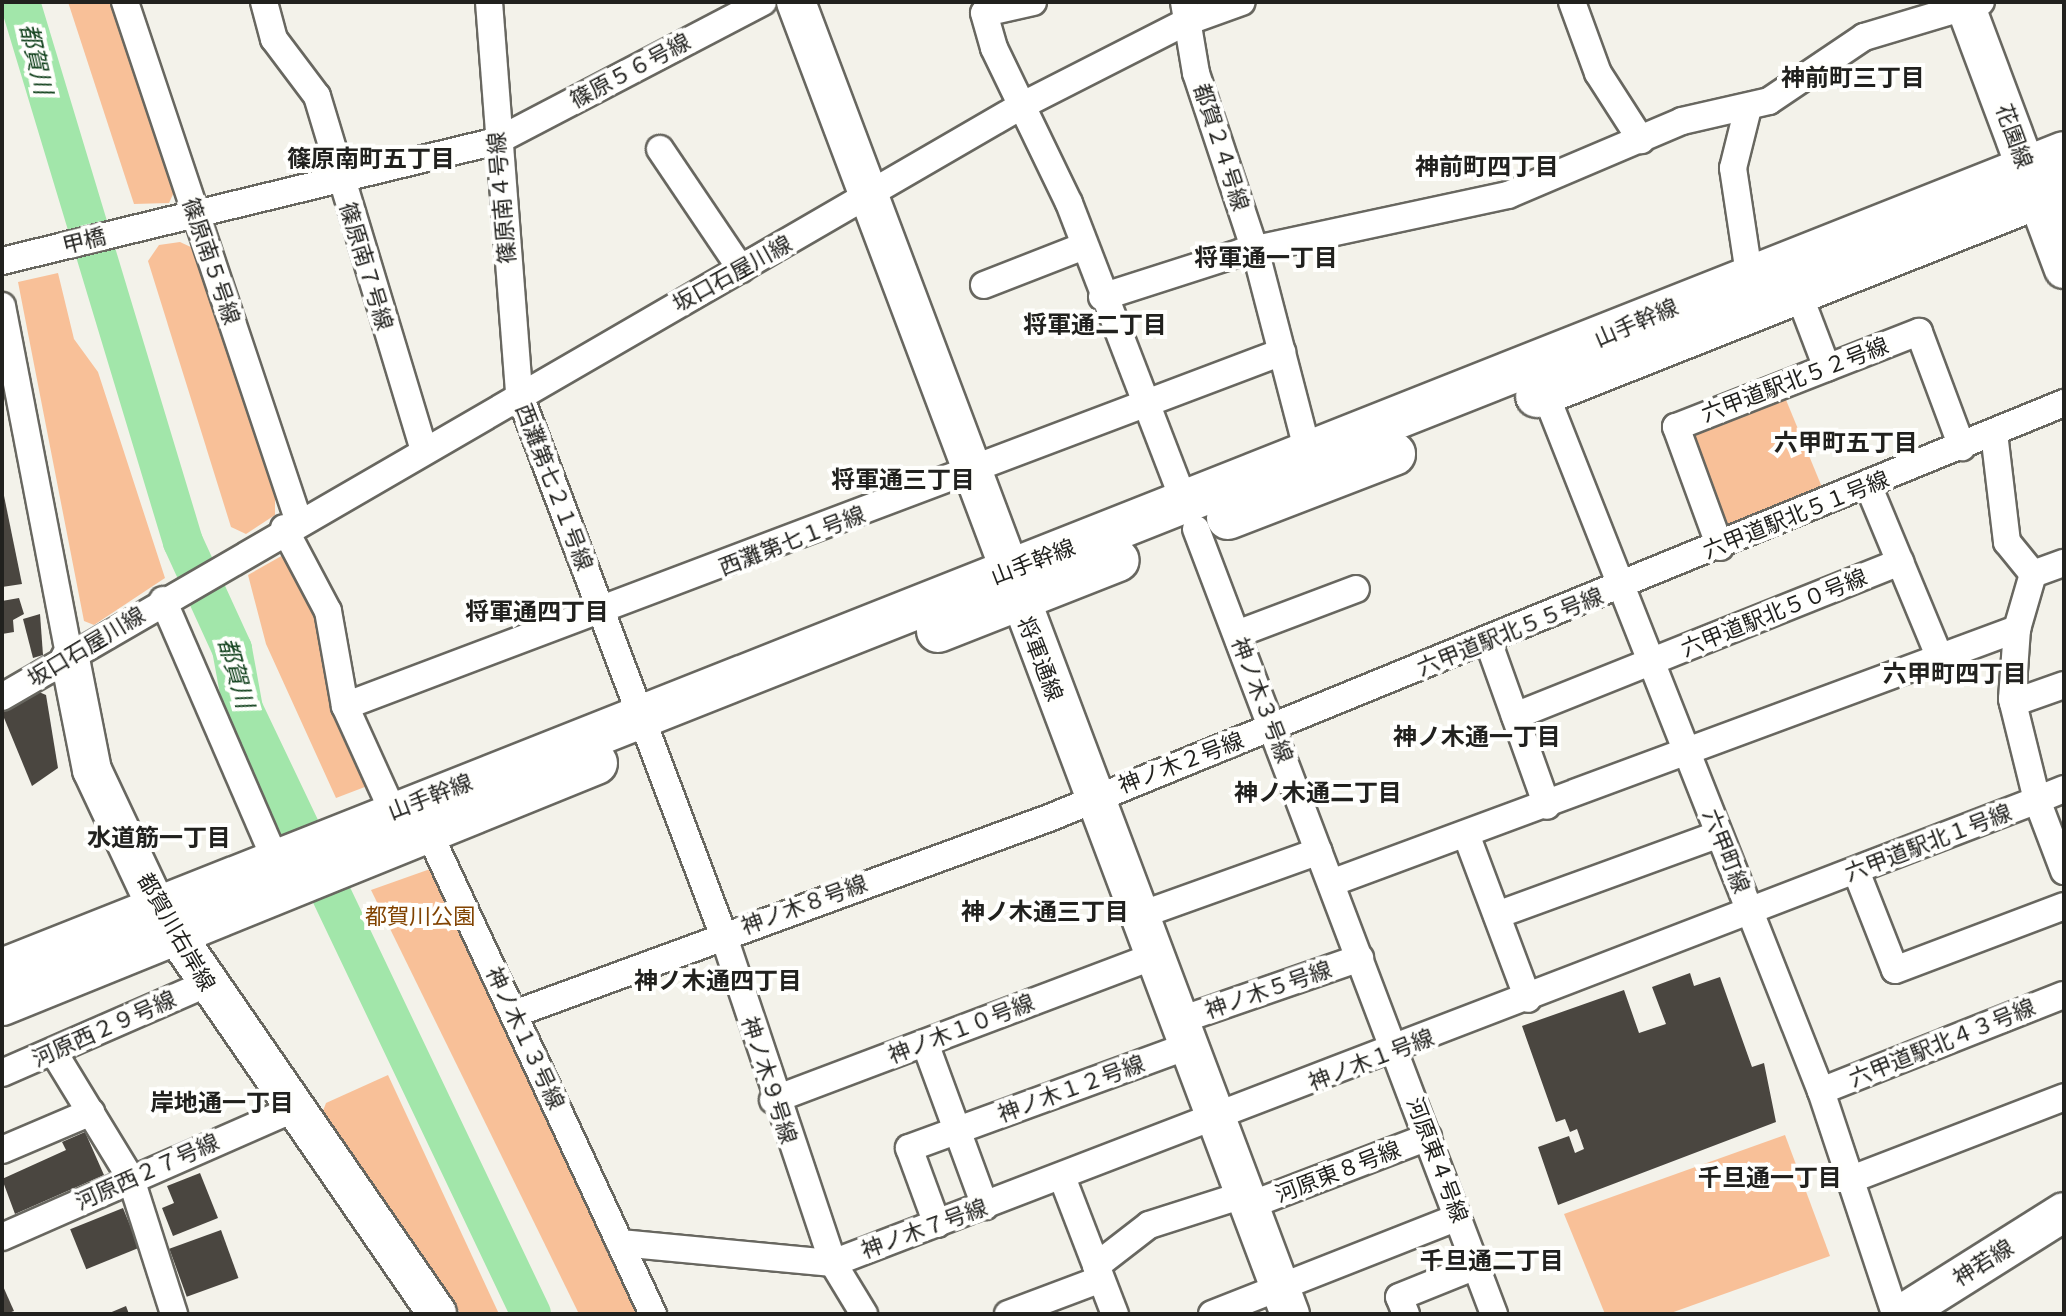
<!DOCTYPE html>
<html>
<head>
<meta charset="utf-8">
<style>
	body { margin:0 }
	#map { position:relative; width:2066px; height:1316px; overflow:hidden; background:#f3f2ea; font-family:"Work Sans","Noto Sans JP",sans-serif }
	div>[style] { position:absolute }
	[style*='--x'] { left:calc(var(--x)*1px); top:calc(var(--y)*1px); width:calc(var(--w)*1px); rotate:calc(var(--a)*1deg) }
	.green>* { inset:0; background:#f8c098 }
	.river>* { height:40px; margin:-20px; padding:0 20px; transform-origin:20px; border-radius:20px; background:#a2e6aa }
	.building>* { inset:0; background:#4a4640; transform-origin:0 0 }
	.roads { filter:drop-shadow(2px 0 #686760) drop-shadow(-2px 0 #686760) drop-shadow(0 2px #686760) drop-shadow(0 -2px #686760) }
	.street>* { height:26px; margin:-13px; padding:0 13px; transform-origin:13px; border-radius:13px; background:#fff }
	.secondary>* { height:38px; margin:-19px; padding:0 19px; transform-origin:19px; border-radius:19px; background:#fff }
	.primary>* { height:42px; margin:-21px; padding:0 21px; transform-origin:21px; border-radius:21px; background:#fff }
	span { translate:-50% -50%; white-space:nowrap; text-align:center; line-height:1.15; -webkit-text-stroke:8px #fffffd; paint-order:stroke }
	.street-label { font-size:22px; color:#21211e }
	.park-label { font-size:22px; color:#814300 }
	.water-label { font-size:24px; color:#11411c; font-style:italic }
	.neighbourhood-label { font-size:24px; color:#21211e; font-weight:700 }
	.frame { position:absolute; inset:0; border:4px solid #21211e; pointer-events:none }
</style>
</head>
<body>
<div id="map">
	<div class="green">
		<i style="clip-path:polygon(68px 2px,110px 2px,174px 192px,169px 203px,134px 204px)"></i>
		<i style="clip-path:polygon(180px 242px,195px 249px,275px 497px,275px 515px,246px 534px,231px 527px,148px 261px,159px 245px)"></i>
		<i style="clip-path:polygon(58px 273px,74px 339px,98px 372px,165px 578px,94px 625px,84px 621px,18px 282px)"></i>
		<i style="clip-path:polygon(1784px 395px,1826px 497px,1736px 535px,1722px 524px,1691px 442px,1697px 428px)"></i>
		<i style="clip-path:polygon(285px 554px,319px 614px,331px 704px,370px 785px,336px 798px,266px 644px,248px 575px)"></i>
		<i style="clip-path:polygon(433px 868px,643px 1314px,579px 1314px,371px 890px)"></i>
		<i style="clip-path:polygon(388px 1075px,499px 1314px,461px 1314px,320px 1119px,326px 1103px)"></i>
		<i style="clip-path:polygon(1785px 1135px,1830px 1256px,1668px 1314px,1605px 1314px,1564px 1214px)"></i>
	</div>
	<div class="river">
		<i style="--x:20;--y:2;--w:564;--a:73.2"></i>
		<i style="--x:183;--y:542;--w:118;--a:65.4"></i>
		<i style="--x:232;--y:649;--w:61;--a:79.6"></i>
		<i style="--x:243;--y:709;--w:670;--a:64.54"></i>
	</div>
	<div class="building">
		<i style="clip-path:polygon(2px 486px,22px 584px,2px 587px)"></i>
		<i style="clip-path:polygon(19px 598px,24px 614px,13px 620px,14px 632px,2px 634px,2px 601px)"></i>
		<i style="clip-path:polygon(40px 614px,43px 655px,33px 658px,23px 619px)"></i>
		<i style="clip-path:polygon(39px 692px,46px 695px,58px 768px,32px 786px,2px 713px)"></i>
		<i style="clip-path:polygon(1690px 973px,1694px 986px,1720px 977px,1752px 1067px,1764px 1063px,1776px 1122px,1558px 1205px,1538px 1147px,1569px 1136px,1575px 1153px,1584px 1149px,1577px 1129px,1570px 1132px,1565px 1119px,1556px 1122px,1522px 1026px,1624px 990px,1639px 1033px,1666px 1024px,1652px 987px)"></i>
		<i style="clip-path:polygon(85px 1132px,104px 1175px,15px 1214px,2px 1179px,66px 1150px,62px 1142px)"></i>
		<i style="clip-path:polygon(200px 1173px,218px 1218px,173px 1236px,162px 1208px,174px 1203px,167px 1186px)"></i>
		<i style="left:123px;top:1208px;width:43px;height:57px;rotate:68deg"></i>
		<i style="left:221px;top:1230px;width:51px;height:55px;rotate:70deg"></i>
		<i style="clip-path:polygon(2px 1284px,14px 1311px,6px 1314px,2px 1314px)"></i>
		<i style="clip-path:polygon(126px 1306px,129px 1314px,107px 1314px)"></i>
	</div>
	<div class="roads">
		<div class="street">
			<i style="--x:125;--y:2;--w:545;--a:71.5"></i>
			<i style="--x:264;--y:2;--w:38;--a:75"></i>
			<i style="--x:274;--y:39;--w:71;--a:53"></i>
			<i style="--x:317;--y:96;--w:368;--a:73.2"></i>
			<i style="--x:489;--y:2;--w:392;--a:85.6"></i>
			<i style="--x:519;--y:393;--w:578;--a:69.34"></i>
			<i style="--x:723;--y:934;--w:347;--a:71.5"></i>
			<i style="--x:833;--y:1263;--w:60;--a:58.7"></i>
			<i style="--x:1033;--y:2;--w:50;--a:167.3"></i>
			<i style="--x:984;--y:13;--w:36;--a:74"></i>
			<i style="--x:994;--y:48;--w:172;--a:64.2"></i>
			<i style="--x:1069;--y:203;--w:322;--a:68.9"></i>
			<i style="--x:1184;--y:2;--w:72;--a:80.4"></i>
			<i style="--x:1196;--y:73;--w:190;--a:71.6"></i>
			<i style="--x:1256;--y:253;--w:211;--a:75.4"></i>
			<i style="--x:1572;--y:2;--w:76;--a:69.9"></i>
			<i style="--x:1598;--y:73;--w:80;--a:57.3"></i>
			<i style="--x:1748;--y:108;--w:62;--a:104"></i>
			<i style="--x:1733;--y:168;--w:107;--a:81.4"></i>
			<i style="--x:660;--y:149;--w:145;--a:56"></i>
			<i style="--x:2;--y:261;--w:509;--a:-13.63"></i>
			<i style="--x:497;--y:141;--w:300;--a:-27.6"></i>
			<i style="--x:984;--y:285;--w:107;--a:-21.3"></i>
			<i style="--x:1798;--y:292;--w:81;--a:69.1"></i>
			<i style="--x:1102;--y:297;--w:147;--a:-17.8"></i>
			<i style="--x:1242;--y:252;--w:272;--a:-12.1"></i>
			<i style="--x:1508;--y:195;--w:189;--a:-23"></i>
			<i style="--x:1682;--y:121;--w:89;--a:-12.9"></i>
			<i style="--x:1769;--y:101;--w:115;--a:-34"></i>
			<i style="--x:1864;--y:37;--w:122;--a:-16.7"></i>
			<i style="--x:2;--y:306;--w:359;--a:79.1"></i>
			<i style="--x:1545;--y:393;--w:751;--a:68.43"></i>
			<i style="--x:1821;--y:1091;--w:235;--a:71.6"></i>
			<i style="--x:1994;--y:433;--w:110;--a:83.2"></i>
			<i style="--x:2007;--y:542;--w:41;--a:50.9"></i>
			<i style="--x:1868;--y:485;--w:187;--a:67.4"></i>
			<i style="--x:284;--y:528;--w:94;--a:62.1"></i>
			<i style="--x:328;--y:611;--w:97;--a:79.9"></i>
			<i style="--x:345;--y:706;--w:116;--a:65.6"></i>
			<i style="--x:1196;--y:529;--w:840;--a:69.21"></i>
			<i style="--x:1720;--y:547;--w:128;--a:-110.1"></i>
			<i style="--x:1676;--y:427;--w:261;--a:-21.4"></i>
			<i style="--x:1919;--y:332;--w:123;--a:69.5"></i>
			<i style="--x:163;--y:600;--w:279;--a:66.6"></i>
			<i style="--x:1237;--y:634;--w:127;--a:-20.7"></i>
			<i style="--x:1488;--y:641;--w:175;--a:70.3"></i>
			<i style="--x:2;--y:697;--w:1178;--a:-30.11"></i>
			<i style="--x:1021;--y:106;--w:185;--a:-27"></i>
			<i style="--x:1186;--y:22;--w:59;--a:-19.7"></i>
			<i style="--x:2013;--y:703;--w:54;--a:-19.4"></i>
			<i style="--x:345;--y:706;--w:1002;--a:-20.7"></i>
			<i style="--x:1515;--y:716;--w:415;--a:-21.8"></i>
			<i style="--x:2064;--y:789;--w:29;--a:158"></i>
			<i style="--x:2037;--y:800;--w:76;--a:69.2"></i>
			<i style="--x:429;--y:833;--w:531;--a:65.03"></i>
			<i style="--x:1466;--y:834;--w:176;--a:69.4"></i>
			<i style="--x:1856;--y:871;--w:106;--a:68.5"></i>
			<i style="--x:1895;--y:970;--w:181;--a:-20.7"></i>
			<i style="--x:1331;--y:883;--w:732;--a:-20.32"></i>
			<i style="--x:1497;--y:915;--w:236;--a:-20"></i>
			<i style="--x:1135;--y:917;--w:195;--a:-19.7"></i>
			<i style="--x:514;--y:1014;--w:570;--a:-20.12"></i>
			<i style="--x:1049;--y:818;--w:1097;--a:-22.24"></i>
			<i style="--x:1175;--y:1022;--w:196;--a:-19.1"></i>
			<i style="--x:925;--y:1043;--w:174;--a:69.8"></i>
			<i style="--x:53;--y:1051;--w:150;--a:58.6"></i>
			<i style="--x:131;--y:1179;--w:142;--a:72.3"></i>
			<i style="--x:2;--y:1073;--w:223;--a:-23.6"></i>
			<i style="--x:1821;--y:1091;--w:261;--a:-21.6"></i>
			<i style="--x:773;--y:1100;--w:402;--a:-20.7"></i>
			<i style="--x:2;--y:1150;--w:97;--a:-23.1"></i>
			<i style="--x:1062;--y:1177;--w:147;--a:68.9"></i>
			<i style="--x:1852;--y:1179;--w:227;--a:-21.1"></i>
			<i style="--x:1248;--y:1206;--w:193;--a:-21"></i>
			<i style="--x:937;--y:1224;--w:81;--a:-110.2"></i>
			<i style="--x:909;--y:1148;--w:294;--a:-20.1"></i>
			<i style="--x:2;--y:1237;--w:318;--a:-23.7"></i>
			<i style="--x:620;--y:1243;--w:214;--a:5.4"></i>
			<i style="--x:833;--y:1263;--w:1290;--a:-21.03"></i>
			<i style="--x:2037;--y:800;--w:104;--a:-103.9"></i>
			<i style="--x:2012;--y:699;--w:70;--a:-85.9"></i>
			<i style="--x:2017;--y:629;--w:57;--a:-73.8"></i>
			<i style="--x:2033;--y:574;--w:33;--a:-20"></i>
			<i style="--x:1096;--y:1266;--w:67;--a:-37.7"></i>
			<i style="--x:1149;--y:1225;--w:99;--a:-17.7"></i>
			<i style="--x:1008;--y:1314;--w:99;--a:-20.6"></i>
			<i style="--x:1212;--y:1314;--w:264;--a:-21.5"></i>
			<i style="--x:1406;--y:1314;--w:18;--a:-112"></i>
			<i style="--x:1399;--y:1297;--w:83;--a:-21.9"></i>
		</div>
		<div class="secondary">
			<i style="--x:796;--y:2;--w:1402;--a:69.37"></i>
			<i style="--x:1964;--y:2;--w:285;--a:69.5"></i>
			<i style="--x:70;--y:659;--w:113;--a:78.8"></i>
			<i style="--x:92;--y:770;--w:150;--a:64.8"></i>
			<i style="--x:156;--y:906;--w:495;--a:55.4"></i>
			<i style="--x:1902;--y:1314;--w:191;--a:-32.2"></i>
		</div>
		<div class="primary">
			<i style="--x:1537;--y:396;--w:567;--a:-21.63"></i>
			<i style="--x:1228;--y:518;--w:178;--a:-21.1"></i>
			<i style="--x:938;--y:631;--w:193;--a:-21.5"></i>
			<i style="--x:2;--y:970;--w:2218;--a:-21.61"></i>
			<i style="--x:2;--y:1004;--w:641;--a:-22.08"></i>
		</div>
	</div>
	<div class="street-label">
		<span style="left:630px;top:71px;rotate:-28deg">篠原５６号線</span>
		<span style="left:2014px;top:136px;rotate:70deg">花園線</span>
		<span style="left:1221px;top:147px;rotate:72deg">都賀２４号線</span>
		<span style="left:502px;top:198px;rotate:-95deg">篠原南４号線</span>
		<span style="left:84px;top:241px;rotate:-14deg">甲橋</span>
		<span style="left:211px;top:261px;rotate:71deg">篠原南５号線</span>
		<span style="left:366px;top:266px;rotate:73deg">篠原南７号線</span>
		<span style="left:732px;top:274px;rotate:-29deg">坂口石屋川線</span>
		<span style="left:1636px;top:323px;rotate:-23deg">山手幹線</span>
		<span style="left:1795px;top:380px;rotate:-21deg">六甲道駅北５２号線</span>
		<span style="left:554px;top:487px;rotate:69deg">西灘第七２１号線</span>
		<span style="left:1796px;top:515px;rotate:-22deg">六甲道駅北５１号線</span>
		<span style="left:792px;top:541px;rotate:-21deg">西灘第七１号線</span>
		<span style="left:1033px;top:562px;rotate:-21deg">山手幹線</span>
		<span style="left:1774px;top:613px;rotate:-22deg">六甲道駅北５０号線</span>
		<span style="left:1510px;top:632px;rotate:-22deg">六甲道駅北５５号線</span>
		<span style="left:86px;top:647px;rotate:-31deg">坂口石屋川線</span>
		<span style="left:1040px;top:659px;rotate:69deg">将軍通線</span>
		<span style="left:1262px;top:700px;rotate:69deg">神ノ木３号線</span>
		<span style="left:1181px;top:763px;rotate:-21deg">神ノ木２号線</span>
		<span style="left:430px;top:797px;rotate:-21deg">山手幹線</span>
		<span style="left:1928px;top:843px;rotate:-21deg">六甲道駅北１号線</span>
		<span style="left:1726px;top:851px;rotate:68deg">六甲町線</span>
		<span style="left:804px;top:905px;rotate:-20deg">神ノ木８号線</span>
		<span style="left:176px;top:932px;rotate:60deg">都賀川右岸線</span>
		<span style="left:1268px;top:990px;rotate:-19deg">神ノ木５号線</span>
		<span style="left:104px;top:1029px;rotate:-24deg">河原西２９号線</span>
		<span style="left:961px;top:1029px;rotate:-21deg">神ノ木１０号線</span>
		<span style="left:525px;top:1038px;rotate:65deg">神ノ木１３号線</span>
		<span style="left:1942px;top:1043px;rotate:-22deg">六甲道駅北４３号線</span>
		<span style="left:1371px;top:1060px;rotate:-21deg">神ノ木１号線</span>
		<span style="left:769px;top:1080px;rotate:72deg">神ノ木９号線</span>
		<span style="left:1071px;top:1089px;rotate:-20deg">神ノ木１２号線</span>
		<span style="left:1437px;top:1160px;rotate:69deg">河原東４号線</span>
		<span style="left:147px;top:1172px;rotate:-24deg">河原西２７号線</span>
		<span style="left:1338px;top:1172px;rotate:-21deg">河原東８号線</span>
		<span style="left:924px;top:1229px;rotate:-20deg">神ノ木７号線</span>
		<span style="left:1983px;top:1263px;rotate:-32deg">神若線</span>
	</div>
	<div class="park-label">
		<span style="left:420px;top:917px">都賀川公園</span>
	</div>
	<div class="water-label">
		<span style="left:35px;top:59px;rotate:77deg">都賀川</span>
		<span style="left:235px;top:673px;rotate:74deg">都賀川</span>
	</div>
	<div class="neighbourhood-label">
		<span style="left:1853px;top:79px">神前町三丁目</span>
		<span style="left:371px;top:160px">篠原南町五丁目</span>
		<span style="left:1487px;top:168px">神前町四丁目</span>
		<span style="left:1266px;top:259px">将軍通一丁目</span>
		<span style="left:1095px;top:326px">将軍通二丁目</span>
		<span style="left:1846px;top:444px">六甲町五丁目</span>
		<span style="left:903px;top:481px">将軍通三丁目</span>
		<span style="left:537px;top:613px">将軍通四丁目</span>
		<span style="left:1955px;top:675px">六甲町四丁目</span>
		<span style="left:1477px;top:738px">神ノ木通一丁目</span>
		<span style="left:1318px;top:794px">神ノ木通二丁目</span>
		<span style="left:159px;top:839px">水道筋一丁目</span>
		<span style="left:1045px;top:913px">神ノ木通三丁目</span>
		<span style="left:718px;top:982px">神ノ木通四丁目</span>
		<span style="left:222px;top:1104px">岸地通一丁目</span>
		<span style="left:1770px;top:1179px">千旦通一丁目</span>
		<span style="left:1492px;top:1262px">千旦通二丁目</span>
	</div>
	<div class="frame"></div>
</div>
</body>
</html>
